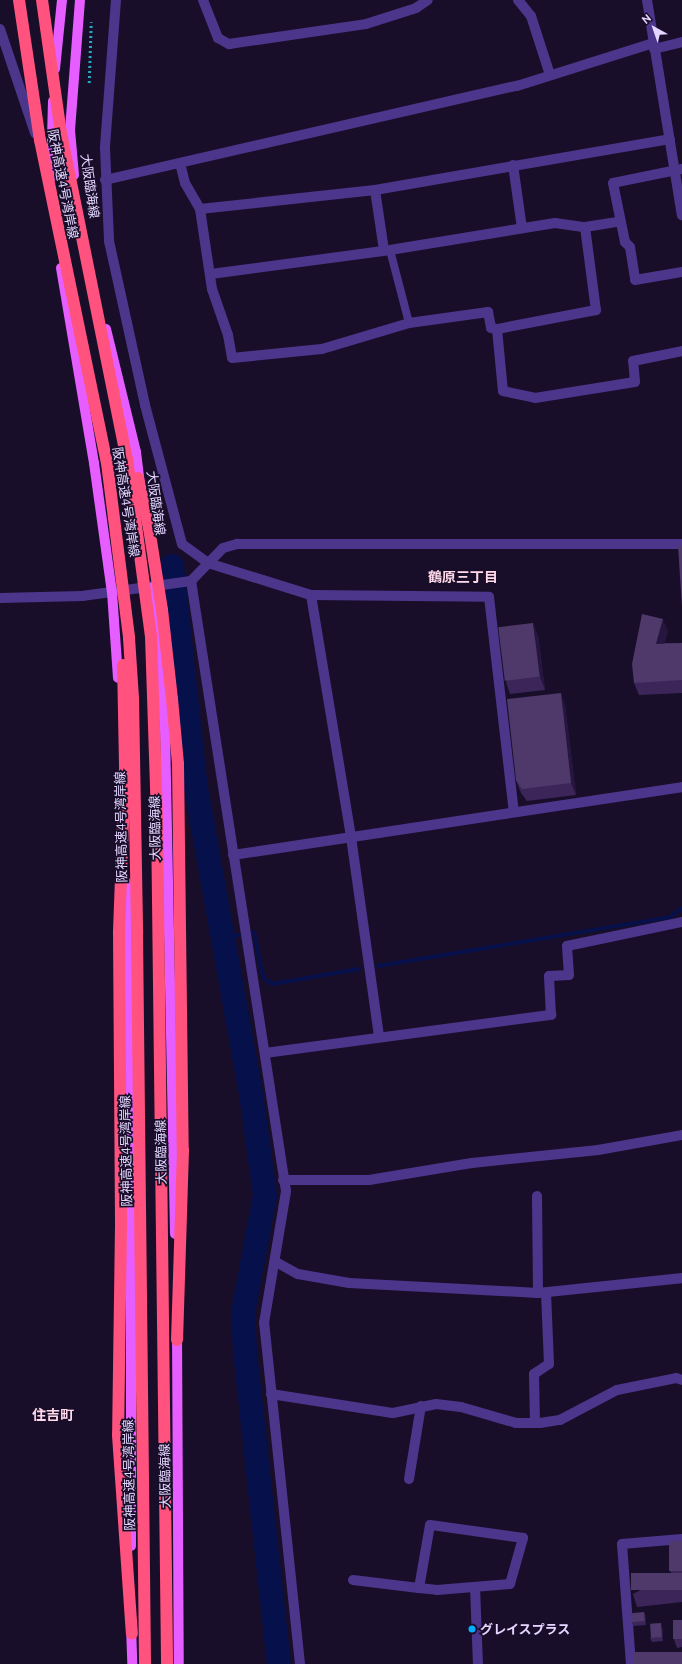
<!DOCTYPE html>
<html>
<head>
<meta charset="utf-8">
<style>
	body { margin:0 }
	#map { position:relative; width:682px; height:1664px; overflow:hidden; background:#190e2a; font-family:Ubuntu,"Noto Sans JP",sans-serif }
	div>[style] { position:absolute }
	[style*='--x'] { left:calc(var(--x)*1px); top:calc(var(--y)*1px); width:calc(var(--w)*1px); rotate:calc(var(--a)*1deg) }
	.stream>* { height:4px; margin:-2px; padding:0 2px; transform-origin:2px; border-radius:2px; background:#06104b }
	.river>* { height:24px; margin:-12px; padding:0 12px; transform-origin:12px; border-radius:12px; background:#06104b }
	.path>* { height:2.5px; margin-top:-1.25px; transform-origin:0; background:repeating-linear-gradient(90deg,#27aac3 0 2px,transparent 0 5px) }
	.service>* { height:8px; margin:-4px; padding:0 4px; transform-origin:4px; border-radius:4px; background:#4c368c }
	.minor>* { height:10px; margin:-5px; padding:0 5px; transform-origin:5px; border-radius:5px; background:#4c368c }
	.tertiary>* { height:10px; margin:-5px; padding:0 5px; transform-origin:5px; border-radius:5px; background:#4c368c }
	.primary>* { height:10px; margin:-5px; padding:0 5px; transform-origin:5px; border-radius:5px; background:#e65eff }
	.motorway>* { height:12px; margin:-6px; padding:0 6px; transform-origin:6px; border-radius:6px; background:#ff527f }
	.motorway-bridge>* { height:12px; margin:-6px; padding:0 6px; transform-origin:6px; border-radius:6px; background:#ff527f }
	.wall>* { inset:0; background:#3c2659 }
	.shaded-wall>* { inset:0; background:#26153e }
	.building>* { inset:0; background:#4e396a; transform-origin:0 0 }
	.dots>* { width:11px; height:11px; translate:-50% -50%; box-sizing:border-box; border:2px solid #190e2a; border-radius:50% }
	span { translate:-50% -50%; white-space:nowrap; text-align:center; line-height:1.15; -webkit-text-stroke:3.5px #190e2a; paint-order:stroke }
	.street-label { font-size:13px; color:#e4d7ff }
	.poi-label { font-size:13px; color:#e4d7ff; font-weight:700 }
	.left { translate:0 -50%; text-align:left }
	.neighbourhood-label { font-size:14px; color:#ffd9e9; font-weight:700 }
	.north { position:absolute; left:634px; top:8px; width:40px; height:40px; -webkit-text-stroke:3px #190e2a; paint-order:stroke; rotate:320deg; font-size:11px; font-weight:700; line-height:16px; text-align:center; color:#e4d7ff }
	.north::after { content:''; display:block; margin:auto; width:14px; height:18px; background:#e4d7ff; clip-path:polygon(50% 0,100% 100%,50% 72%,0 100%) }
</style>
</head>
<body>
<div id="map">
	<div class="stream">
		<i style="--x:254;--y:932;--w:42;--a:79"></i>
		<i style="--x:262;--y:973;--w:5;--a:68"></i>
		<i style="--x:264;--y:978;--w:10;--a:37"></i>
		<i style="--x:272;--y:984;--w:88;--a:-9.8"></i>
		<i style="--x:223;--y:937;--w:16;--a:-7"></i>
		<i style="--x:378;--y:966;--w:296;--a:-9.5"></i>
		<i style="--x:670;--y:917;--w:15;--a:-37"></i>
	</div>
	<div class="river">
		<i style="--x:172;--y:566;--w:218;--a:83.9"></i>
		<i style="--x:195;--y:783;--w:316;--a:79.8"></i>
		<i style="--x:251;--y:1094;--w:102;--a:82.1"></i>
		<i style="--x:265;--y:1195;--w:120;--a:100.6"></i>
		<i style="--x:243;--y:1313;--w:39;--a:87"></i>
		<i style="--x:245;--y:1352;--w:314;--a:83.8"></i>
	</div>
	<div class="path">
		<i style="--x:89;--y:83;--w:61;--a:-88.1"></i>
	</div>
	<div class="service">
		<i style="--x:390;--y:250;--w:75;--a:75.4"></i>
	</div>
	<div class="minor">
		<i style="--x:116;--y:0;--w:148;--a:94.3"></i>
		<i style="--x:105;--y:148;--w:93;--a:87.5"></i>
		<i style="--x:109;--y:241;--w:168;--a:77.6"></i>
		<i style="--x:145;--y:405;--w:144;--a:75.1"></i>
		<i style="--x:182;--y:544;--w:32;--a:36"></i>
		<i style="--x:208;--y:563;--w:108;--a:17.3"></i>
		<i style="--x:311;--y:595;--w:178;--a:0.6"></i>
		<i style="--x:489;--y:597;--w:216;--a:83.4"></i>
		<i style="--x:203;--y:0;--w:41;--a:68.5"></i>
		<i style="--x:218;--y:38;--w:13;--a:29"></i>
		<i style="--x:229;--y:44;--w:138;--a:-8.3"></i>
		<i style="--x:366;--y:24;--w:52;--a:-17.7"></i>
		<i style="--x:416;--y:8;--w:14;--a:-34"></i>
		<i style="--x:518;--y:0;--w:21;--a:51"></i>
		<i style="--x:531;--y:16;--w:62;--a:72.1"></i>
		<i style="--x:647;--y:0;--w:218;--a:80.8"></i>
		<i style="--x:0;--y:29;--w:110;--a:71.4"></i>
		<i style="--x:654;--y:49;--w:29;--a:-14"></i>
		<i style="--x:180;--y:163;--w:21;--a:76"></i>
		<i style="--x:185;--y:183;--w:30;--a:60"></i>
		<i style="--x:200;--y:209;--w:81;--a:81.5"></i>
		<i style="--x:212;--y:289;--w:49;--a:70.8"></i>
		<i style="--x:228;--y:335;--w:23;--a:80"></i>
		<i style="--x:232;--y:358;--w:90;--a:-5.7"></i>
		<i style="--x:322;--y:349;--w:91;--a:-16.6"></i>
		<i style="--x:409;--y:323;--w:80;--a:-7.9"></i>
		<i style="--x:488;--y:312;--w:16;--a:79"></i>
		<i style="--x:491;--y:328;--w:6;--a:9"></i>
		<i style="--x:497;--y:329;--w:62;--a:84.5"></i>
		<i style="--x:503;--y:391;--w:33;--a:12"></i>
		<i style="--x:535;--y:398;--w:101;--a:-9.1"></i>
		<i style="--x:635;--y:382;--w:21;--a:-95"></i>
		<i style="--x:633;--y:361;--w:50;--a:-11.5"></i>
		<i style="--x:513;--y:165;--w:64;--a:81.9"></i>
		<i style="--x:682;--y:169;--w:70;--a:168.5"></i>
		<i style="--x:613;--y:183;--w:60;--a:78.5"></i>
		<i style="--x:625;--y:242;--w:7;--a:45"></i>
		<i style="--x:630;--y:247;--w:33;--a:81"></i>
		<i style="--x:635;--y:280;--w:48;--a:-9.7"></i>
		<i style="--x:105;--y:180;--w:423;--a:-12.9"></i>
		<i style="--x:517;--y:86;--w:143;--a:-17.5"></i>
		<i style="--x:375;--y:190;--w:61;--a:81.5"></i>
		<i style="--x:200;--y:209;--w:176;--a:-6.2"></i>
		<i style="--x:375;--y:190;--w:299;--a:-9.8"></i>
		<i style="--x:585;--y:227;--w:36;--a:-9"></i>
		<i style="--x:211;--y:274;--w:181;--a:-7.6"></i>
		<i style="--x:390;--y:250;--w:167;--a:-9.3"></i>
		<i style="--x:555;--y:223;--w:30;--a:8"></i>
		<i style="--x:585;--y:227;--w:84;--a:82.5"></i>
		<i style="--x:596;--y:310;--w:101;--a:169.1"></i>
		<i style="--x:311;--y:595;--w:245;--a:80.6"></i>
		<i style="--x:351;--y:837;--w:202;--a:82"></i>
		<i style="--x:233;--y:855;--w:454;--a:-8.6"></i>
		<i style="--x:265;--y:1053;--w:289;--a:-7.6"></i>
		<i style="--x:551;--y:1015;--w:39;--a:-93"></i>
		<i style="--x:549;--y:976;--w:20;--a:-3"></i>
		<i style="--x:569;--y:975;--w:29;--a:-94"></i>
		<i style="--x:567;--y:946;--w:117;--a:-11.8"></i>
		<i style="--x:283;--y:1180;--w:86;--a:0"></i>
		<i style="--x:369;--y:1180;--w:104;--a:-9.4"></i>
		<i style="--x:472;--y:1163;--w:127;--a:-5.9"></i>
		<i style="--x:598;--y:1150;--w:85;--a:-10.1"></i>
		<i style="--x:537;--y:1196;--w:97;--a:89.4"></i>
		<i style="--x:276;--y:1262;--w:25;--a:29"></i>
		<i style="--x:298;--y:1274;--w:52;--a:10"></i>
		<i style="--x:349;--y:1283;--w:189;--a:3"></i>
		<i style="--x:538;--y:1293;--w:145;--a:-5.9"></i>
		<i style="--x:271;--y:1394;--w:123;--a:8.9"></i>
		<i style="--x:393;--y:1413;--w:44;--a:-11.8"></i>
		<i style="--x:436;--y:1404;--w:25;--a:7"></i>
		<i style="--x:461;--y:1407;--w:57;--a:16.2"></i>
		<i style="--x:516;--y:1423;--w:24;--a:0"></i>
		<i style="--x:540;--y:1423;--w:20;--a:-9"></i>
		<i style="--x:560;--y:1420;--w:64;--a:-27.8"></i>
		<i style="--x:617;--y:1390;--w:60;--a:-11.5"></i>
		<i style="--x:676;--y:1378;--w:6;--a:18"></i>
		<i style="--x:535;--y:1423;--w:49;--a:-91.2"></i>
		<i style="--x:534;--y:1374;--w:18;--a:-34"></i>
		<i style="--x:549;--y:1364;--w:71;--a:-92.4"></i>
		<i style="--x:409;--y:1479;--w:74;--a:-80.7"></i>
		<i style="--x:353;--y:1580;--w:66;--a:6.9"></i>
		<i style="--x:419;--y:1588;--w:18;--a:6"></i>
		<i style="--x:437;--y:1590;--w:73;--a:-4.7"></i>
		<i style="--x:510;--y:1584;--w:48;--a:-74.2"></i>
		<i style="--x:523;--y:1538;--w:94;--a:-172"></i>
		<i style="--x:430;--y:1525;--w:64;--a:99.9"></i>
		<i style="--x:475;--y:1587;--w:77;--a:87.8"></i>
		<i style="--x:300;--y:1664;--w:343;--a:-96"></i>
		<i style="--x:264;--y:1323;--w:134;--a:-80.5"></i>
		<i style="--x:286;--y:1191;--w:617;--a:-98.85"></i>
		<i style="--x:191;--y:581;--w:46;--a:-45.9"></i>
		<i style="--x:223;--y:548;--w:15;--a:-16"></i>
		<i style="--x:237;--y:544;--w:445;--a:0"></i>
		<i style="--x:631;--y:1664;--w:120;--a:-94.3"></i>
		<i style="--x:622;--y:1544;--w:60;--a:-4.8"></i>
	</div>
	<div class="tertiary">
		<i style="--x:0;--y:598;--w:82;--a:-1.4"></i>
		<i style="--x:82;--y:596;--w:110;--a:-7.8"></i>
	</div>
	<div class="primary">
		<i style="--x:55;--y:69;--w:69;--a:-84.2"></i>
		<i style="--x:74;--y:175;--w:45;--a:-95.1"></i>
		<i style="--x:70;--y:130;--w:130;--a:-85.6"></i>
		<i style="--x:51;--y:177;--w:76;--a:-88.5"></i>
		<i style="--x:61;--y:268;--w:198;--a:80.4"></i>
		<i style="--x:94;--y:463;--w:130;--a:82.1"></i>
		<i style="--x:112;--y:592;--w:86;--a:86"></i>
		<i style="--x:106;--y:329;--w:127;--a:76.3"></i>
		<i style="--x:136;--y:452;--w:33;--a:83"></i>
		<i style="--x:153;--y:587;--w:144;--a:85.2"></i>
		<i style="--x:165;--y:731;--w:503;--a:88.86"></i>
		<i style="--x:126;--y:882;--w:350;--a:89.2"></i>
		<i style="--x:131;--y:1232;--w:314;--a:90"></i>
		<i style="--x:177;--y:1332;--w:332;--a:89.7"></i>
		<i style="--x:131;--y:1626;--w:38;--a:88"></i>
	</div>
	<div class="motorway">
		<i style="--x:172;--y:699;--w:65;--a:84.7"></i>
		<i style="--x:178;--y:764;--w:386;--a:89.3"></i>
		<i style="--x:183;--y:1150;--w:190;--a:91.8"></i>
		<i style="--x:119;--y:932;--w:294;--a:89.6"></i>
		<i style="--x:121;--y:1226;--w:209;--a:90.8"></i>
		<i style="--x:118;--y:1435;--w:199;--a:86"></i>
	</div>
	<div class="motorway-bridge">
		<i style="--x:19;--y:0;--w:142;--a:81.5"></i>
		<i style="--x:40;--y:140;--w:330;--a:78.3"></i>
		<i style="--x:107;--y:463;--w:176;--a:82.8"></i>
		<i style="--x:129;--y:638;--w:60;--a:86.2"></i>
		<i style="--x:133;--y:698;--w:236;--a:89"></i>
		<i style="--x:137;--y:934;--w:730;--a:89.37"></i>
		<i style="--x:42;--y:0;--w:134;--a:81.9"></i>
		<i style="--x:61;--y:133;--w:333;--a:78.6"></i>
		<i style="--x:127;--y:459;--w:179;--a:82.3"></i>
		<i style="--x:151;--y:636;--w:180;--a:88.1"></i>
		<i style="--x:157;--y:816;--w:848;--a:89.32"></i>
		<i style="--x:138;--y:478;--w:51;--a:77.6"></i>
		<i style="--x:149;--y:528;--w:83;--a:81"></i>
		<i style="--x:162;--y:610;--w:90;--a:83.6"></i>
		<i style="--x:119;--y:932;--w:167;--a:-87.9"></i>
		<i style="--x:125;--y:765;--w:100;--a:-91.1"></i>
	</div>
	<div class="wall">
		<i style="clip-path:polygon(668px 631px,664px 643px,682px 643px,682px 693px,639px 695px,634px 683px)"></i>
		<i style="clip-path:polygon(538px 635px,545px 690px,510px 694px,506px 682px)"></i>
		<i style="clip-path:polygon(565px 705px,576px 795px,527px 801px,521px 793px,516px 780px)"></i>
		<i style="clip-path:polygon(682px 1541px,682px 1602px,637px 1607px,633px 1594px,672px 1574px,670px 1571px)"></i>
		<i style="clip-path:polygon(644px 1612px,646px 1616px,646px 1625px,633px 1626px,632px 1622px)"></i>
		<i style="clip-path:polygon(682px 1620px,682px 1647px,677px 1648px,674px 1639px)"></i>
		<i style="clip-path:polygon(663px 1628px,663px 1641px,652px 1642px,650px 1638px)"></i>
	</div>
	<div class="shaded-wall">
		<i style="clip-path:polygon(663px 619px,668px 631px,661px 656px,656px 644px)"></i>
		<i style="clip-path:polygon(533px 623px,538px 635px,545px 690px,540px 677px)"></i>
		<i style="clip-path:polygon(561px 693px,565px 705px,576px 795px,571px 783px)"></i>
		<i style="clip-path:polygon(644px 1612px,646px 1616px,646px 1625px,645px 1621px)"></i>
		<i style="clip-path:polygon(661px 1623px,663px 1628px,663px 1641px,662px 1637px)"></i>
	</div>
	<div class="building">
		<i style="clip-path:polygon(678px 546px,682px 546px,682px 607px)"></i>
		<i style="clip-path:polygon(642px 614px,663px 619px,656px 644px,682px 643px,682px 680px,634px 683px,632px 664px)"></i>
		<i style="left:533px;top:623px;width:54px;height:35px;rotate:83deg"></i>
		<i style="clip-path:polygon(561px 693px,571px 783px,522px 789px,516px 780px,507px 699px)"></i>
		<i style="left:669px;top:1541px;width:13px;height:30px"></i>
		<i style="left:682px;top:1573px;width:17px;height:51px;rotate:90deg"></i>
		<i style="left:644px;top:1612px;width:9px;height:13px;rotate:84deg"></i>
		<i style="left:673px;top:1620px;width:9px;height:19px"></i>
		<i style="left:661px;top:1623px;width:14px;height:11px;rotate:86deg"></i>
		<i style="left:682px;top:1652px;width:12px;height:48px;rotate:90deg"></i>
	</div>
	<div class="dots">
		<i style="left:472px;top:1629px;background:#03aeff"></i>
	</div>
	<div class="street-label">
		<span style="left:63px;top:184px;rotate:79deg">阪神高速4号湾岸線</span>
		<span style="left:90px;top:186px;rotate:82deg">大阪臨海線</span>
		<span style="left:126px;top:502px;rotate:81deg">阪神高速4号湾岸線</span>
		<span style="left:156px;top:503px;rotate:82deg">大阪臨海線</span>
		<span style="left:121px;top:827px;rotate:-91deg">阪神高速4号湾岸線</span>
		<span style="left:155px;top:828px;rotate:-91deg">大阪臨海線</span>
		<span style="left:126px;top:1151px;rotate:-91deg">阪神高速4号湾岸線</span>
		<span style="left:161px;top:1152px;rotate:-91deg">大阪臨海線</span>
		<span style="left:129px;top:1475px;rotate:-91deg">阪神高速4号湾岸線</span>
		<span style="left:165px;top:1476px;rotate:-91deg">大阪臨海線</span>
	</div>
	<div class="poi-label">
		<span class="left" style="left:480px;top:1629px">グレイスプラス</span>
	</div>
	<div class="neighbourhood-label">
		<span style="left:463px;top:577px">鶴原三丁目</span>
		<span style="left:53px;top:1415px">住吉町</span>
	</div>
	<div class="north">N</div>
</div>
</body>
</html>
